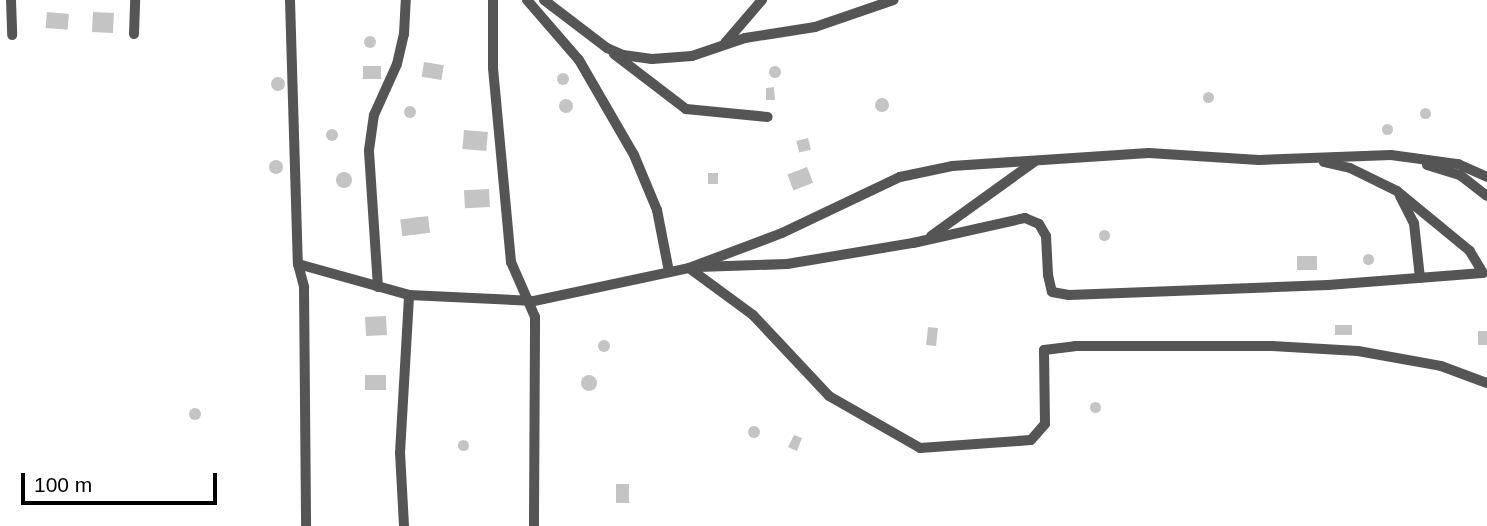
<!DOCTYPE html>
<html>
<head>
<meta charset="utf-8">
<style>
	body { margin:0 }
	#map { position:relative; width:1487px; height:526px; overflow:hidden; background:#fff; font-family:Helvetica,sans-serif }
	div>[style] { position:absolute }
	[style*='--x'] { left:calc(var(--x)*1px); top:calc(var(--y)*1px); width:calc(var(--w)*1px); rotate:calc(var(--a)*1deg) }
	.building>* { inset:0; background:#c4c4c4; transform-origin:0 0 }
	.round { border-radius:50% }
	.minor>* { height:10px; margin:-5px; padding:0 5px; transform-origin:5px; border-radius:5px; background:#555 }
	span { translate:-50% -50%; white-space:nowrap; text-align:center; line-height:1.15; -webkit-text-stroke:5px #fff; paint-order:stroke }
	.scale { position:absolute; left:21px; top:473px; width:196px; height:32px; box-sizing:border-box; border:4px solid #000; border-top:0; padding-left:9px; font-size:21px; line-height:24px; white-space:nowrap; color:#000; -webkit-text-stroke:5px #fff; paint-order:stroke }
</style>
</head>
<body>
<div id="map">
	<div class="building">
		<i style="left:47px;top:12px;width:22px;height:16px;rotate:5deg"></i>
		<i style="left:93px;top:12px;width:21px;height:20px;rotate:3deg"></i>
		<i class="round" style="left:364px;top:36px;width:12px;height:12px"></i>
		<i style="left:424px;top:62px;width:20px;height:15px;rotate:9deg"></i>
		<i class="round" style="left:769px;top:66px;width:12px;height:12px"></i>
		<i style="left:363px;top:66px;width:18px;height:13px"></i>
		<i class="round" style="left:557px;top:73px;width:12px;height:12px"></i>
		<i class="round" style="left:271px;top:77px;width:14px;height:14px"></i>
		<i style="clip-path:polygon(774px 87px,775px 100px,766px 100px,766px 88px)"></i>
		<i class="round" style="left:1202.5px;top:91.5px;width:11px;height:11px"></i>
		<i class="round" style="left:875px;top:98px;width:14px;height:14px"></i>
		<i class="round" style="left:559px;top:99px;width:14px;height:14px"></i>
		<i class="round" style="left:404px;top:106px;width:12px;height:12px"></i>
		<i class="round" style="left:1419.5px;top:107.5px;width:11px;height:11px"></i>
		<i class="round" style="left:1381.5px;top:123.5px;width:11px;height:11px"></i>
		<i class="round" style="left:326px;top:129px;width:12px;height:12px"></i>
		<i style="left:464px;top:130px;width:24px;height:19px;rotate:5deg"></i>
		<i style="left:808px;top:138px;width:12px;height:12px;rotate:76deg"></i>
		<i class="round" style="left:269px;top:160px;width:14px;height:14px"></i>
		<i style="left:807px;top:167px;width:17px;height:21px;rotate:69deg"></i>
		<i class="round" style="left:336px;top:172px;width:16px;height:16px"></i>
		<i style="left:708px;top:173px;width:10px;height:11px"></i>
		<i style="left:489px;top:189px;width:18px;height:25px;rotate:87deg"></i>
		<i style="left:428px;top:216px;width:17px;height:28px;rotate:83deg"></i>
		<i class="round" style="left:1098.5px;top:229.5px;width:11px;height:11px"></i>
		<i class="round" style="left:1362.5px;top:253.5px;width:11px;height:11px"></i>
		<i style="left:1297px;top:256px;width:20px;height:14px"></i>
		<i style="left:386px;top:316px;width:19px;height:21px;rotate:87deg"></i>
		<i style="left:1335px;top:325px;width:17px;height:10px"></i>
		<i style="left:928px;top:327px;width:10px;height:18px;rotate:6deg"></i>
		<i style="left:1478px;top:331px;width:9px;height:14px"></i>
		<i class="round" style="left:598px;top:340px;width:12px;height:12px"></i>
		<i style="left:365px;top:375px;width:21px;height:15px"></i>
		<i class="round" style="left:581px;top:375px;width:16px;height:16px"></i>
		<i class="round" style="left:1089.5px;top:401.5px;width:11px;height:11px"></i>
		<i class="round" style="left:189px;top:408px;width:12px;height:12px"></i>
		<i class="round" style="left:748px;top:426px;width:12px;height:12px"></i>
		<i style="clip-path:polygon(794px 435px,802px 438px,797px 451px,788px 447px)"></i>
		<i class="round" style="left:457.5px;top:439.5px;width:11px;height:11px"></i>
		<i style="left:616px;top:484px;width:13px;height:19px"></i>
	</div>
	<div class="minor">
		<i style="--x:11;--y:0;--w:35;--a:88"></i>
		<i style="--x:290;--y:0;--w:264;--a:88.3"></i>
		<i style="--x:298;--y:264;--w:24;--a:75"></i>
		<i style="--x:304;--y:287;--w:239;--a:89.5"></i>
		<i style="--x:493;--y:0;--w:68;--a:90"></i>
		<i style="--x:493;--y:68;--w:195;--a:84.7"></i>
		<i style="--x:511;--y:262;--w:60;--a:66.4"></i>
		<i style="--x:535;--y:317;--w:12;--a:90"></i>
		<i style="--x:535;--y:329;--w:197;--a:90.3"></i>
		<i style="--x:527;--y:0;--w:79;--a:49.1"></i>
		<i style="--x:579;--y:60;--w:110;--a:59.9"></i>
		<i style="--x:634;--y:155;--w:60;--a:67.3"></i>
		<i style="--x:657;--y:210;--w:63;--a:79"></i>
		<i style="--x:544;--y:0;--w:79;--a:37.3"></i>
		<i style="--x:607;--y:48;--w:17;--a:24"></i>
		<i style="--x:623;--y:55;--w:29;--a:8"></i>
		<i style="--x:652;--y:59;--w:40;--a:-4.3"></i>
		<i style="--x:692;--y:56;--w:56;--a:-18.8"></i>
		<i style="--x:745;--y:38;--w:71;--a:-8.9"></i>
		<i style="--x:815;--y:27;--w:83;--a:-18.9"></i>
		<i style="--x:134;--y:34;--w:34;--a:-88"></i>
		<i style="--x:725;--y:43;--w:57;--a:-49.3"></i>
		<i style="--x:614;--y:54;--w:91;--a:37.4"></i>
		<i style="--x:686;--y:109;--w:82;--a:5.6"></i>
		<i style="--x:1427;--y:165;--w:34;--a:17"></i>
		<i style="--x:1460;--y:175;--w:34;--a:38"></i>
		<i style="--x:1400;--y:196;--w:30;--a:63"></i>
		<i style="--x:1414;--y:223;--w:55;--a:83.8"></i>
		<i style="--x:931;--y:236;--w:127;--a:-35.7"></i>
		<i style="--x:298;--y:264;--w:115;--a:15.6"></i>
		<i style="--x:409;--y:295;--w:125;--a:2.7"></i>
		<i style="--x:534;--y:301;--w:158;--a:-12"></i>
		<i style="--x:689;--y:268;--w:99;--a:-20.6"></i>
		<i style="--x:782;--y:233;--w:131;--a:-25.4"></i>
		<i style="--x:900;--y:177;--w:53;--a:-11.9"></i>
		<i style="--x:952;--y:166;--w:197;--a:-3.8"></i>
		<i style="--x:1149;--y:153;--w:110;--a:3.6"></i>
		<i style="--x:1259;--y:160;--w:132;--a:-2.2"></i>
		<i style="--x:1391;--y:155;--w:68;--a:7.7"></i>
		<i style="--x:1458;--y:164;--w:32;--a:24"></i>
		<i style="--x:698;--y:267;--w:89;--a:-1.9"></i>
		<i style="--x:787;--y:264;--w:128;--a:-9.5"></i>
		<i style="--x:913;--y:243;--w:115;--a:-12.6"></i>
		<i style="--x:1025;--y:218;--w:15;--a:23"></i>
		<i style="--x:1039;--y:224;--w:14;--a:60"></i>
		<i style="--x:1046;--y:236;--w:39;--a:87"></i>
		<i style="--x:1048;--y:275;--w:17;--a:77"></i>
		<i style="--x:1052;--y:292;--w:17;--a:10"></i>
		<i style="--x:1069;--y:295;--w:259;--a:-2.2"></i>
		<i style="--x:1328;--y:285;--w:155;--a:-4.4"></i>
		<i style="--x:1483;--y:273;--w:26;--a:-121"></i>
		<i style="--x:1470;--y:251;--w:94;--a:-140.6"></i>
		<i style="--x:1397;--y:191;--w:52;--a:-153.9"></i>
		<i style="--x:1350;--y:168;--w:27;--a:-167"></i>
		<i style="--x:689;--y:268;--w:79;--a:36.3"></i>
		<i style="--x:753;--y:315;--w:111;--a:46.8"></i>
		<i style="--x:829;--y:396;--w:105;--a:29.7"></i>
		<i style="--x:920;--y:448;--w:111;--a:-4.1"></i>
		<i style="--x:1031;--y:440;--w:21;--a:-49"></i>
		<i style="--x:1045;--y:424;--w:74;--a:-90.8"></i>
		<i style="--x:1044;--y:350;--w:31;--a:-7"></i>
		<i style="--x:1075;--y:346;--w:197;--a:0"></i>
		<i style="--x:1272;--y:346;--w:86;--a:3.3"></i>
		<i style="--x:1358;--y:351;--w:84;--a:10.2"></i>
		<i style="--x:1441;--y:366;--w:49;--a:20.3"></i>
		<i style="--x:378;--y:287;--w:137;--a:-93.8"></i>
		<i style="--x:369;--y:150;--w:35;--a:-82"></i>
		<i style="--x:374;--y:115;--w:56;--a:-65.7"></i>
		<i style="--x:397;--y:64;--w:31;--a:-77"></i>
		<i style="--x:404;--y:34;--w:34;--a:-87"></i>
		<i style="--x:404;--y:526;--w:73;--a:-93.1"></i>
		<i style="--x:400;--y:453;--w:158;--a:-86.7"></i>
	</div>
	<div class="scale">100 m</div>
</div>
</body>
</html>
